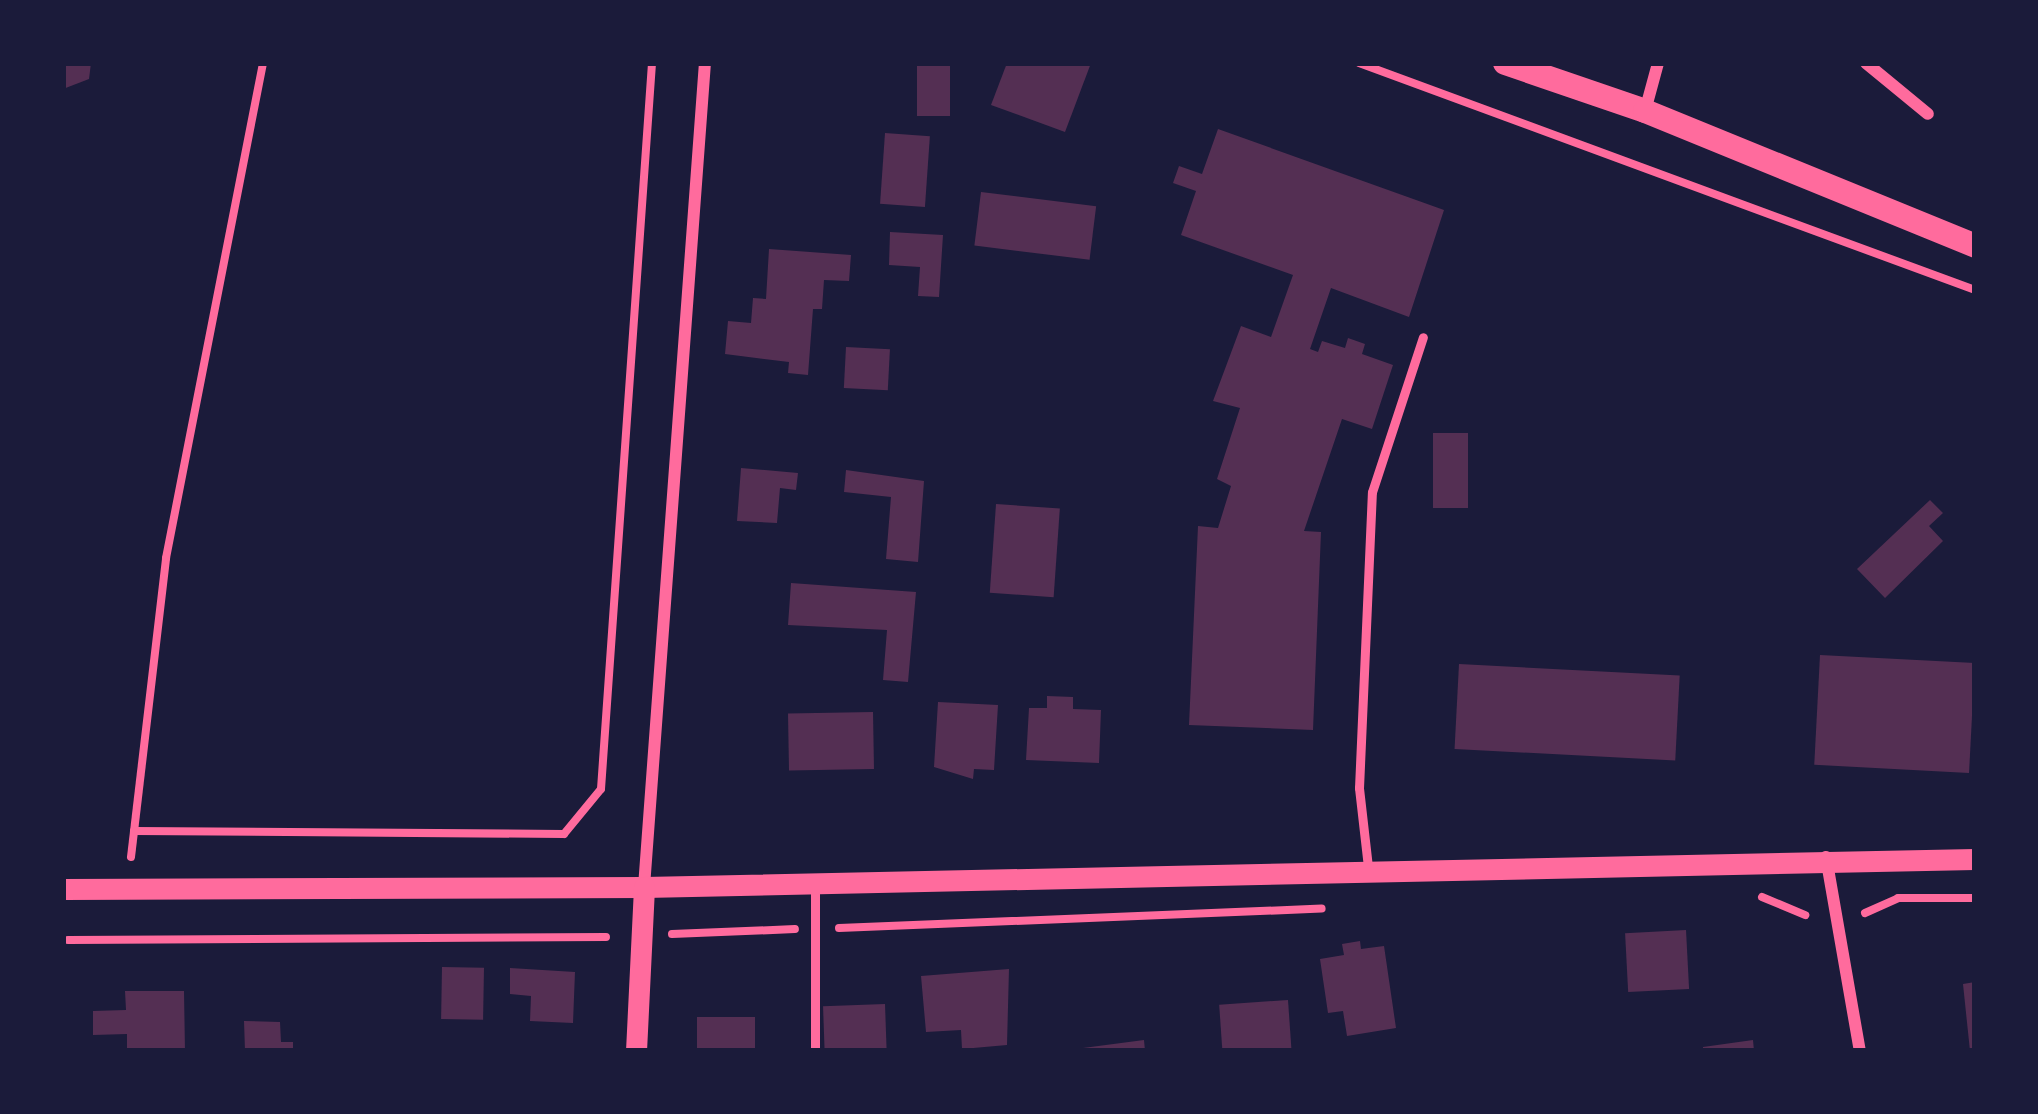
<!DOCTYPE html>
<html>
<head>
<meta charset="utf-8">
<style>
	body { margin:0 }
	#map { position:relative; width:2038px; height:1114px; overflow:hidden; background:#1b1b3a; font-family:"Roboto Condensed",sans-serif }
	div>[style] { position:absolute }
	[style*='--x'] { left:calc(var(--x)*1px); top:calc(var(--y)*1px); width:calc(var(--w)*1px); rotate:calc(var(--a)*1deg) }
	.building>* { inset:0; background:#542f53; transform-origin:0 0 }
	.path>* { height:8px; margin:-4px; padding:0 4px; transform-origin:4px; border-radius:4px; background:#ff6b9d }
	.service>* { height:9px; margin:-4.5px; padding:0 4.5px; transform-origin:4.5px; border-radius:4.5px; background:#ff6b9d }
	.minor>* { height:12px; margin:-6px; padding:0 6px; transform-origin:6px; border-radius:6px; background:#ff6b9d }
	.tertiary>* { height:21px; margin:-10.5px; padding:0 10.5px; transform-origin:10.5px; border-radius:10.5px; background:#ff6b9d }
	.secondary>* { height:24px; margin:-12px; padding:0 12px; transform-origin:12px; border-radius:12px; background:#ff6b9d }
	span { translate:-50% -50%; white-space:nowrap; text-align:center; line-height:1.15; -webkit-text-stroke:9px #1b1b3a; paint-order:stroke }
	.frame { position:absolute; inset:0; border:66px solid #1b1b3a; pointer-events:none }
</style>
</head>
<body>
<div id="map">
	<div class="building">
		<i style="clip-path:polygon(63px 63px,91px 63px,89px 79px,63px 89px)"></i>
		<i style="left:917px;top:63px;width:33px;height:53px"></i>
		<i style="clip-path:polygon(1007px 63px,1091px 63px,1065px 132px,991px 105px)"></i>
		<i style="clip-path:polygon(1218px 129px,1444px 210px,1409px 317px,1331px 288px,1310px 349px,1318px 352px,1322px 341px,1345px 348px,1348px 338px,1365px 344px,1362px 354px,1393px 365px,1372px 429px,1342px 419px,1304px 531px,1321px 532px,1313px 730px,1189px 725px,1198px 526px,1218px 528px,1231px 486px,1217px 479px,1240px 408px,1213px 401px,1241px 326px,1271px 337px,1293px 275px,1181px 235px,1196px 191px,1173px 183px,1179px 166px,1202px 174px)"></i>
		<i style="left:885px;top:133px;width:45px;height:71px;rotate:4deg"></i>
		<i style="left:981px;top:192px;width:116px;height:54px;rotate:7deg"></i>
		<i style="clip-path:polygon(890px 232px,943px 235px,939px 297px,918px 296px,920px 267px,889px 265px)"></i>
		<i style="clip-path:polygon(769px 249px,851px 255px,849px 281px,824px 280px,822px 309px,813px 309px,808px 375px,788px 373px,789px 362px,725px 354px,728px 321px,751px 323px,753px 298px,766px 299px)"></i>
		<i style="left:846px;top:347px;width:44px;height:41px;rotate:3deg"></i>
		<i style="left:1433px;top:433px;width:35px;height:75px"></i>
		<i style="clip-path:polygon(741px 468px,798px 473px,796px 490px,780px 488px,777px 523px,737px 521px)"></i>
		<i style="clip-path:polygon(846px 470px,924px 481px,918px 562px,886px 559px,891px 497px,844px 492px)"></i>
		<i style="clip-path:polygon(1930px 500px,1943px 513px,1929px 526px,1943px 541px,1885px 598px,1857px 569px)"></i>
		<i style="left:996px;top:504px;width:64px;height:89px;rotate:4deg"></i>
		<i style="clip-path:polygon(791px 583px,916px 592px,908px 682px,883px 680px,887px 630px,788px 625px)"></i>
		<i style="left:1820px;top:655px;width:155px;height:110px;rotate:3deg"></i>
		<i style="left:1459px;top:664px;width:221px;height:85px;rotate:3deg"></i>
		<i style="clip-path:polygon(1047px 696px,1073px 697px,1073px 709px,1101px 710px,1099px 763px,1026px 760px,1029px 708px,1047px 708px)"></i>
		<i style="clip-path:polygon(938px 702px,998px 705px,994px 770px,974px 769px,973px 779px,934px 767px)"></i>
		<i style="left:873px;top:712px;width:57px;height:85px;rotate:89deg"></i>
		<i style="left:1686px;top:930px;width:59px;height:61px;rotate:87deg"></i>
		<i style="clip-path:polygon(1360px 941px,1361px 949px,1384px 946px,1396px 1028px,1347px 1036px,1343px 1011px,1328px 1013px,1320px 959px,1344px 955px,1342px 944px)"></i>
		<i style="left:442px;top:967px;width:42px;height:52px;rotate:1deg"></i>
		<i style="clip-path:polygon(510px 968px,575px 972px,573px 1023px,530px 1021px,531px 996px,510px 994px)"></i>
		<i style="clip-path:polygon(1009px 969px,1007px 1045px,962px 1049px,961px 1030px,926px 1032px,921px 976px)"></i>
		<i style="clip-path:polygon(1975px 982px,1975px 1051px,1970px 1051px,1963px 984px)"></i>
		<i style="clip-path:polygon(125px 991px,184px 991px,185px 1051px,127px 1051px,127px 1034px,93px 1035px,93px 1011px,126px 1010px)"></i>
		<i style="left:1288px;top:1000px;width:51px;height:69px;rotate:86deg"></i>
		<i style="left:885px;top:1004px;width:47px;height:62px;rotate:88deg"></i>
		<i style="left:697px;top:1017px;width:58px;height:34px"></i>
		<i style="clip-path:polygon(244px 1021px,280px 1022px,281px 1042px,293px 1042px,293px 1051px,245px 1051px)"></i>
		<i style="clip-path:polygon(1144px 1040px,1145px 1051px,1083px 1051px,1083px 1048px)"></i>
		<i style="clip-path:polygon(1753px 1040px,1754px 1051px,1703px 1051px,1703px 1047px)"></i>
	</div>
	<div class="path">
		<i style="--x:1359;--y:63;--w:656;--a:20.23"></i>
		<i style="--x:134;--y:831;--w:430;--a:0.4"></i>
		<i style="--x:564;--y:834;--w:58;--a:-50.6"></i>
		<i style="--x:601;--y:789;--w:728;--a:-85.98"></i>
		<i style="--x:131;--y:857;--w:301;--a:-83.3"></i>
		<i style="--x:166;--y:558;--w:504;--a:-78.91"></i>
		<i style="--x:1762;--y:897;--w:47;--a:22.7"></i>
		<i style="--x:1865;--y:913;--w:36;--a:-24"></i>
		<i style="--x:1898;--y:898;--w:77;--a:0"></i>
		<i style="--x:839;--y:928;--w:483;--a:-2.3"></i>
		<i style="--x:672;--y:934;--w:123;--a:-2.3"></i>
		<i style="--x:68;--y:940;--w:538;--a:-0.32"></i>
	</div>
	<div class="service">
		<i style="--x:1368;--y:867;--w:80;--a:-96.5"></i>
		<i style="--x:1359;--y:788;--w:296;--a:-87.5"></i>
		<i style="--x:1372;--y:492;--w:163;--a:-71.8"></i>
		<i style="--x:815;--y:1051;--w:168;--a:-90"></i>
	</div>
	<div class="minor">
		<i style="--x:1866;--y:63;--w:80;--a:39.4"></i>
		<i style="--x:1645;--y:111;--w:50;--a:-74.8"></i>
		<i style="--x:1826;--y:857;--w:197;--a:80.1"></i>
		<i style="--x:644;--y:887;--w:826;--a:-85.77"></i>
	</div>
	<div class="tertiary">
		<i style="--x:63;--y:889;--w:581;--a:-0.2"></i>
		<i style="--x:644;--y:887;--w:1331;--a:-1.21"></i>
		<i style="--x:636;--y:1051;--w:164;--a:-87.2"></i>
	</div>
	<div class="secondary">
		<i style="--x:1505;--y:63;--w:148;--a:18.9"></i>
		<i style="--x:1645;--y:111;--w:357;--a:22.2"></i>
	</div>
	<div class="frame"></div>
</div>
</body>
</html>
